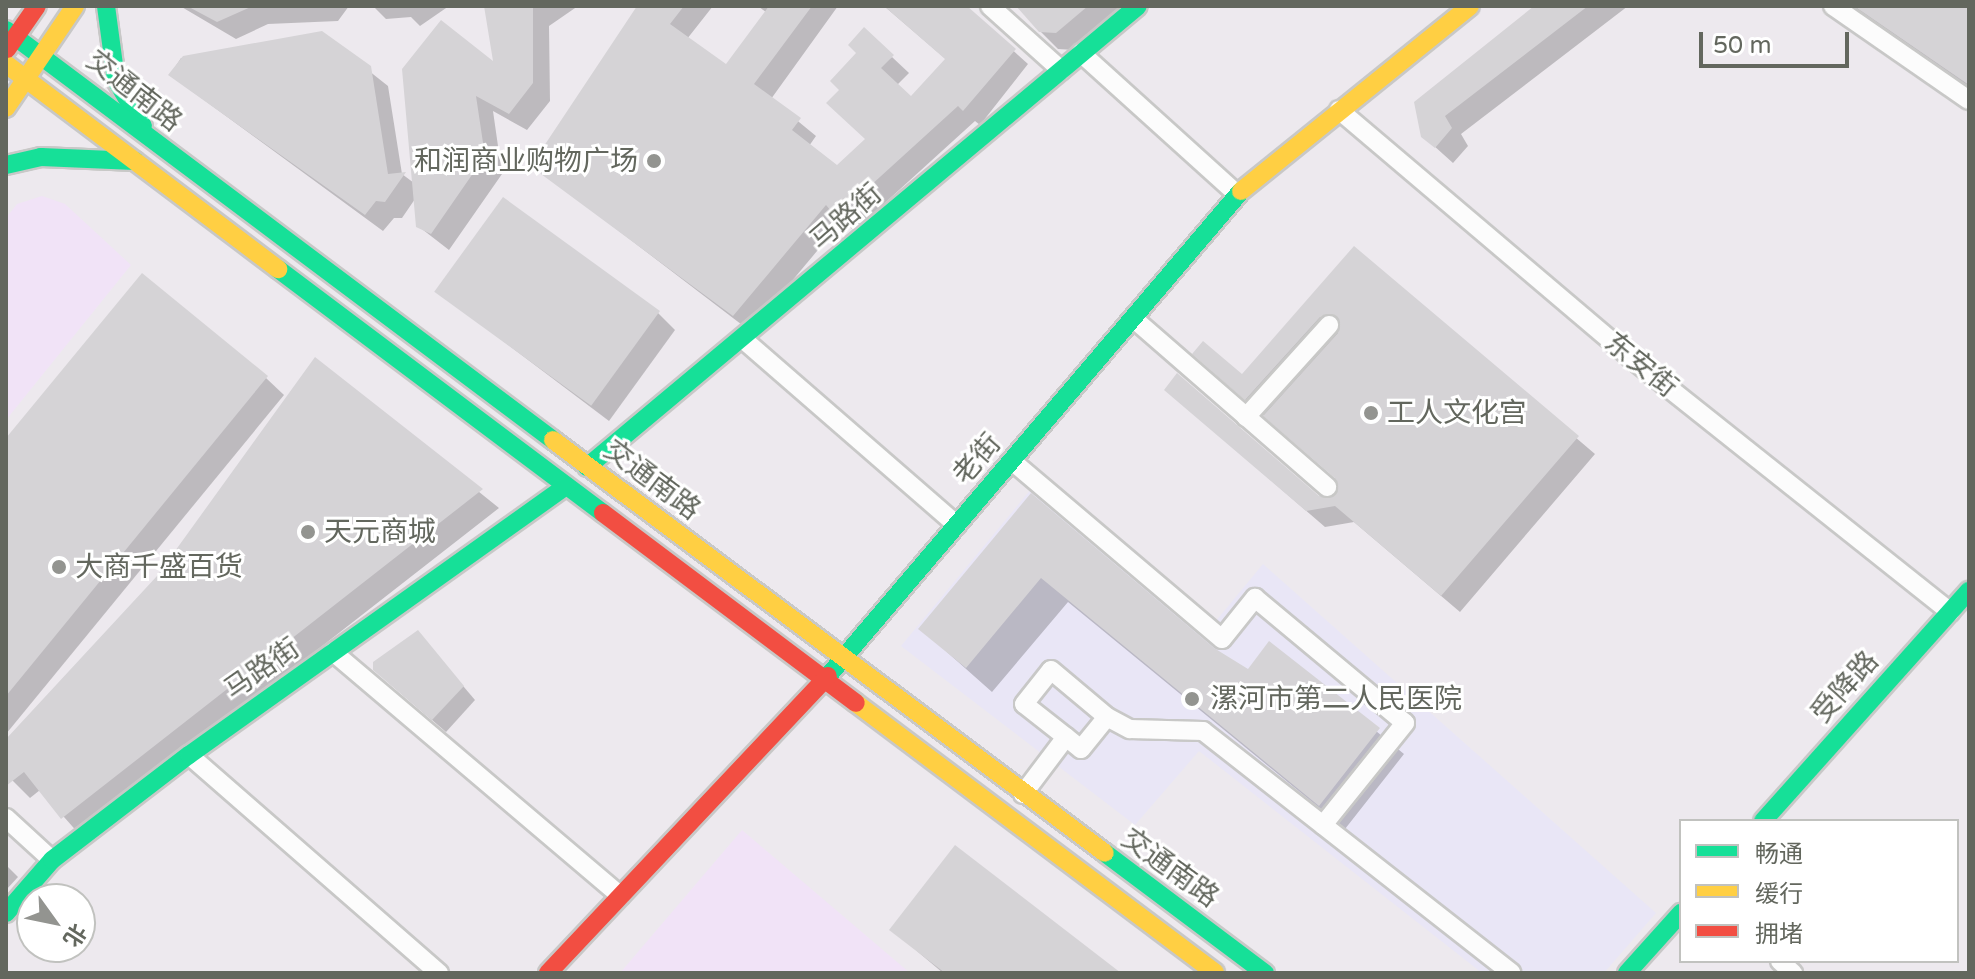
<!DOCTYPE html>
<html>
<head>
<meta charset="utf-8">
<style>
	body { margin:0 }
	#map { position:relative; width:1975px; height:979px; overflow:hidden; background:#ede9ee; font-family:"Varela Round","Noto Sans SC",sans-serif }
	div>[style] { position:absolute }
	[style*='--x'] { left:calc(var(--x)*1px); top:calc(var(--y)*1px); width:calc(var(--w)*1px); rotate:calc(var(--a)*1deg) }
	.commercial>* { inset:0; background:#f1e3f7 }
	.medical>* { inset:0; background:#e9e6f6 }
	.shadow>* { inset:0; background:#0003 }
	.building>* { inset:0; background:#d5d3d6; transform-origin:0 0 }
	.roads { filter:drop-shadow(2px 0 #c8c8c7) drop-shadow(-2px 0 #c8c8c7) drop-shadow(0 2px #c8c8c7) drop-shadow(0 -2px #c8c8c7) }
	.street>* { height:18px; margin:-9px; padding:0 9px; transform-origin:9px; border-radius:9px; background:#fcfcfc }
	.fast>* { height:18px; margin:-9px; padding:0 9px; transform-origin:9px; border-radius:9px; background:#16e098 }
	.slow>* { height:18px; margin:-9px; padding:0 9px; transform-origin:9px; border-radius:9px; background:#ffcf43 }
	.jam>* { height:18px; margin:-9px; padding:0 9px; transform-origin:9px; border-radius:9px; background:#f24e42 }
	.dots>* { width:22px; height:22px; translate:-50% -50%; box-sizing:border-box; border:4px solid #fff; border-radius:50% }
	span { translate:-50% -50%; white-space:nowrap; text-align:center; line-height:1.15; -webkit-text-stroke:6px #fff; paint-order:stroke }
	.street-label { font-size:28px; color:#63675e }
	.poi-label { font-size:28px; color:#63675e }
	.right { translate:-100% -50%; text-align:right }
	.left { translate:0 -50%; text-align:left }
	.frame { position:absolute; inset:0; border:8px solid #63675e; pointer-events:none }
	.legend { position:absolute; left:1679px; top:819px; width:280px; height:144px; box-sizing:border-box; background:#fff; border:2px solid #c1c2bf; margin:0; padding:10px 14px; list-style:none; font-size:24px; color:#63675e }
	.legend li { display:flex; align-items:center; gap:16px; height:40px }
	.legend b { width:40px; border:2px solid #c1c2bf }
	.north { position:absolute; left:16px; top:883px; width:80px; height:80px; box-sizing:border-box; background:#fff; border:2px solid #c1c2bf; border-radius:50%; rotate:123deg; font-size:22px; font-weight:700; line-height:32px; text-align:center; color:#63675e }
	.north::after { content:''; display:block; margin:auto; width:28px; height:36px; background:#939490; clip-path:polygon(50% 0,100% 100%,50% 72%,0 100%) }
	.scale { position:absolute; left:1699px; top:32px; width:150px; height:36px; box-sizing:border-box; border:4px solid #63675e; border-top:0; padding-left:10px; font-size:24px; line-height:28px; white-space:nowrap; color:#63675e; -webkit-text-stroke:6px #fff; paint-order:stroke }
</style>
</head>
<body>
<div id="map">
	<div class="commercial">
		<i style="clip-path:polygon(42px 196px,65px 204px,131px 265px,6px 420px,6px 218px,17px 204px)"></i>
		<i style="clip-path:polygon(742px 830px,910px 973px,620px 973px)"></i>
	</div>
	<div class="medical">
		<i style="clip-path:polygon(1042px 476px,1215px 622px,1263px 564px,1656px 913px,1604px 973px,1482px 973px,1199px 751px,1135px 825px,901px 646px)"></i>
	</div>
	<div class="shadow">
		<i style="clip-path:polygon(180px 6px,349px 6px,338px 21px,268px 24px,236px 39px)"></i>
		<i style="clip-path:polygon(373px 6px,449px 6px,420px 26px,411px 17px,386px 19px)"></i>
		<i style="clip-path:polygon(486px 6px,578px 6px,549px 26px,550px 101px,527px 130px,493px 111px,502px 174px,449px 250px,418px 226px,415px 199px,402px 218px,394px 218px,383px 231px,170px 75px,181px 58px,321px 33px,388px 86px,402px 174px,414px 183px,496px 66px)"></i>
		<i style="clip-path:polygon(644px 6px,713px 6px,687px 39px,726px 67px,767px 13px,758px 6px,838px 6px,771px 99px,816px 136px,809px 146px,837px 168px,867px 140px,829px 103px,892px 57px,909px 73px,897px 85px,911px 98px,947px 60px,884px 6px,964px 6px,1028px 64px,980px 125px,975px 121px,854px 231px,843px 220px,750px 331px,543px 173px)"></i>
		<i style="clip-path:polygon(1028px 6px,1125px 6px,1074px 50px,1058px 49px,1040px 31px)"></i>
		<i style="clip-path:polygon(1537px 6px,1628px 6px,1461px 134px,1468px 146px,1453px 163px,1423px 136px)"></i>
		<i style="clip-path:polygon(1850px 6px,1969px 6px,1969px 90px)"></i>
		<i style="clip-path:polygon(1354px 249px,1595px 454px,1460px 612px,1354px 522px,1325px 527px,1166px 390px,1318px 498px,1338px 497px,1337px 479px,1212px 371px,1242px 376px)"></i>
		<i style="clip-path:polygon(437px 291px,658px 313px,675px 330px,609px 421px)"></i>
		<i style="clip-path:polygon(315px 360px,499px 508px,80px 835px,40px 790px,30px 798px,6px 774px,6px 747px,158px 577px)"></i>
		<i style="clip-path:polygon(266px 378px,284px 395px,6px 734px,6px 441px)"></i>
		<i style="clip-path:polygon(1032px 496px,1213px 650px,1249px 671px,1270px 644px,1404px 754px,1345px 829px,1068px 602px,992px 692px,921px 629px)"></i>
		<i style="clip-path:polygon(418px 633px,475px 700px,446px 732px,389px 683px)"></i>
		<i style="clip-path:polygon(6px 865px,18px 877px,6px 890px)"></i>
		<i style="clip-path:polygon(892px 930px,1116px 973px,943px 973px)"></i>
	</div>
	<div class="building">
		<i style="clip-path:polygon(187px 6px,253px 6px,217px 22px)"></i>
		<i style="clip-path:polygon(484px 6px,533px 6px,533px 83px,509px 114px,476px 96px,485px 156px,431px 234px,416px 227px,402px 69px,441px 20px,493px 61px)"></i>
		<i style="clip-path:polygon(637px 6px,684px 6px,670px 24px,726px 64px,769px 6px,812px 6px,754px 84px,801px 118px,792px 130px,837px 165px,865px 139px,826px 103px,839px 90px,830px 81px,856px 53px,848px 45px,864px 27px,894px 55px,881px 68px,911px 96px,945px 59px,884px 6px,967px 6px,1016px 49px,963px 111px,958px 106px,836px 217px,826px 205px,733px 316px,541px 174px,536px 158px)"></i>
		<i style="clip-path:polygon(1016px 6px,1088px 6px,1056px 33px,1039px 32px)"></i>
		<i style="clip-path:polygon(1534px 6px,1588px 6px,1445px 116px,1452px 128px,1435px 148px,1421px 137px,1414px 102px)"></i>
		<i style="clip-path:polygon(1854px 6px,1969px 6px,1969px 85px)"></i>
		<i style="clip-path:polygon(322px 31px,371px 66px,388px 174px,406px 172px,385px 202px,376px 201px,365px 215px,168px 75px,183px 56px)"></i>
		<i style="left:503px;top:197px;width:194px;height:117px;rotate:36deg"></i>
		<i style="clip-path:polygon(1354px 246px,1579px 436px,1441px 596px,1335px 506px,1306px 511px,1164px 390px,1177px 373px,1319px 496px,1335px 495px,1335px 478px,1263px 416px,1338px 333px,1338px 317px,1320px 317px,1245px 400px,1192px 354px,1203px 341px,1242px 374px)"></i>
		<i style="clip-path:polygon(142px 273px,268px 376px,6px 696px,6px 438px)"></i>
		<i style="clip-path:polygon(315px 357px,483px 489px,61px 819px,24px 772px,6px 786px,6px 739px,157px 576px)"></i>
		<i style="clip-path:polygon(1031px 493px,1214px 648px,1248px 669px,1269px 641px,1380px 728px,1319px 806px,1041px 578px,966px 668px,918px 629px)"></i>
		<i style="clip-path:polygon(418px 630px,464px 686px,432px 720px,373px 670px,373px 662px)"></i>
		<i style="clip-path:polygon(955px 845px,1121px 973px,945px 973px,889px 930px)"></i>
	</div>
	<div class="roads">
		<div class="street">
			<i style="--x:990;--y:6;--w:96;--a:42"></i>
			<i style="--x:1833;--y:6;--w:165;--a:34.7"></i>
			<i style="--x:1081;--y:53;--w:210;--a:42.1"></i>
			<i style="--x:1339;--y:110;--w:383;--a:40.3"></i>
			<i style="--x:1631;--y:358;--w:408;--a:38.5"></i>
			<i style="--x:1134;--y:319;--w:256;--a:41"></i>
			<i style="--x:744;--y:340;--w:282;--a:41"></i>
			<i style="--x:1246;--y:417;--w:124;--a:-47.9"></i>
			<i style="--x:1012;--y:461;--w:275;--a:40.3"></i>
			<i style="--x:1222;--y:639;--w:53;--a:-51.2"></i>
			<i style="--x:1255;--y:598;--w:195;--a:39.8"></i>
			<i style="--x:1405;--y:723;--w:131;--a:128.8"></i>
			<i style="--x:333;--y:652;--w:377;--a:40.3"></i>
			<i style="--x:1066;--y:737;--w:19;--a:39"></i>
			<i style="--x:1081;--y:749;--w:41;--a:-50.9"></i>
			<i style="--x:189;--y:755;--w:332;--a:41.1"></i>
			<i style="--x:1023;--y:794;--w:71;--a:-53"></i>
			<i style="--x:1066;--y:737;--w:53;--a:-141.8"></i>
			<i style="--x:1024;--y:704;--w:43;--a:-51.5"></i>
			<i style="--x:1051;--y:670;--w:73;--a:40"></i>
			<i style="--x:1107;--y:717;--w:26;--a:28"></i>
			<i style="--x:1130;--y:729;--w:73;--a:1.6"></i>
			<i style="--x:1203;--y:731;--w:392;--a:38.1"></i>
			<i style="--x:6;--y:818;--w:62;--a:42.4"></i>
			<i style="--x:1780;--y:961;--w:18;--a:43"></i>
		</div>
		<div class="fast">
			<i style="--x:106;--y:6;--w:75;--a:82.3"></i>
			<i style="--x:116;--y:80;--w:53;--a:59.6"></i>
			<i style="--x:6;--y:30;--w:684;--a:36.85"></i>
			<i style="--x:6;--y:165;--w:36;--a:-13"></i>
			<i style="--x:41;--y:157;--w:94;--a:2.4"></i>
			<i style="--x:278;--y:269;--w:406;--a:36.9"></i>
			<i style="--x:587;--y:467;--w:718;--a:-39.92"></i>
			<i style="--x:828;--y:676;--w:637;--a:-49.58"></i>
			<i style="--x:1763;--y:821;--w:309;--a:-48.2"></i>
			<i style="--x:1105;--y:853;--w:200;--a:36.9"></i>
			<i style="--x:6;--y:913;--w:70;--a:-49"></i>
			<i style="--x:52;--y:860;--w:173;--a:-37.5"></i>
			<i style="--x:189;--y:755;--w:462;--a:-35.5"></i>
			<i style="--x:1627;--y:973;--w:81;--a:-48"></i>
		</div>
		<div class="slow">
			<i style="--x:6;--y:64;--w:341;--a:37"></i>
			<i style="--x:6;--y:108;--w:123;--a:-55.9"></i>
			<i style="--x:1241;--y:191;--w:294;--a:-38.9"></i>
			<i style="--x:553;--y:440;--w:689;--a:36.8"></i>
			<i style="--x:856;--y:703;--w:449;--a:36.9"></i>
		</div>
		<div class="jam">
			<i style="--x:7;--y:49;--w:52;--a:-55.1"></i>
			<i style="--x:603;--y:513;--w:316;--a:36.9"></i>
			<i style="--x:548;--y:973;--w:408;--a:-46.7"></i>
		</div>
	</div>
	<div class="dots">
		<i style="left:654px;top:161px;background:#939490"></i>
		<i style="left:1371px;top:413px;background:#939490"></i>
		<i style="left:308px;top:532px;background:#939490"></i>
		<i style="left:59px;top:567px;background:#939490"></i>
		<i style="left:1192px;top:699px;background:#939490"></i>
	</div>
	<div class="street-label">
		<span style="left:134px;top:91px;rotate:38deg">交通南路</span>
		<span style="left:846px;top:217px;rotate:-41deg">马路街</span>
		<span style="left:1641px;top:365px;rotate:39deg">东安街</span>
		<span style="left:977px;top:459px;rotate:-49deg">老街</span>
		<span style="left:652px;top:480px;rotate:37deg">交通南路</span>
		<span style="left:262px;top:669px;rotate:-35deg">马路街</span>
		<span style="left:1845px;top:687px;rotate:-48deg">受降路</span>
		<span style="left:1170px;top:868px;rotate:36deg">交通南路</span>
	</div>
	<div class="poi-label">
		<span class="right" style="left:638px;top:161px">和润商业购物广场</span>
		<span class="left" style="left:1387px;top:413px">工人文化宫</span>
		<span class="left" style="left:324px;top:532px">天元商城</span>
		<span class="left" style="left:75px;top:567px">大商千盛百货</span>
		<span class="left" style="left:1210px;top:699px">漯河市第二人民医院</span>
	</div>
	<div class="frame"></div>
	<ul class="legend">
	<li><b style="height:10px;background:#16e098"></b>畅通</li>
	<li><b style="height:10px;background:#ffcf43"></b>缓行</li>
	<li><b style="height:10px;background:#f24e42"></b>拥堵</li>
	</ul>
	<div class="north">北</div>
	<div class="scale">50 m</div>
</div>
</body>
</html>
